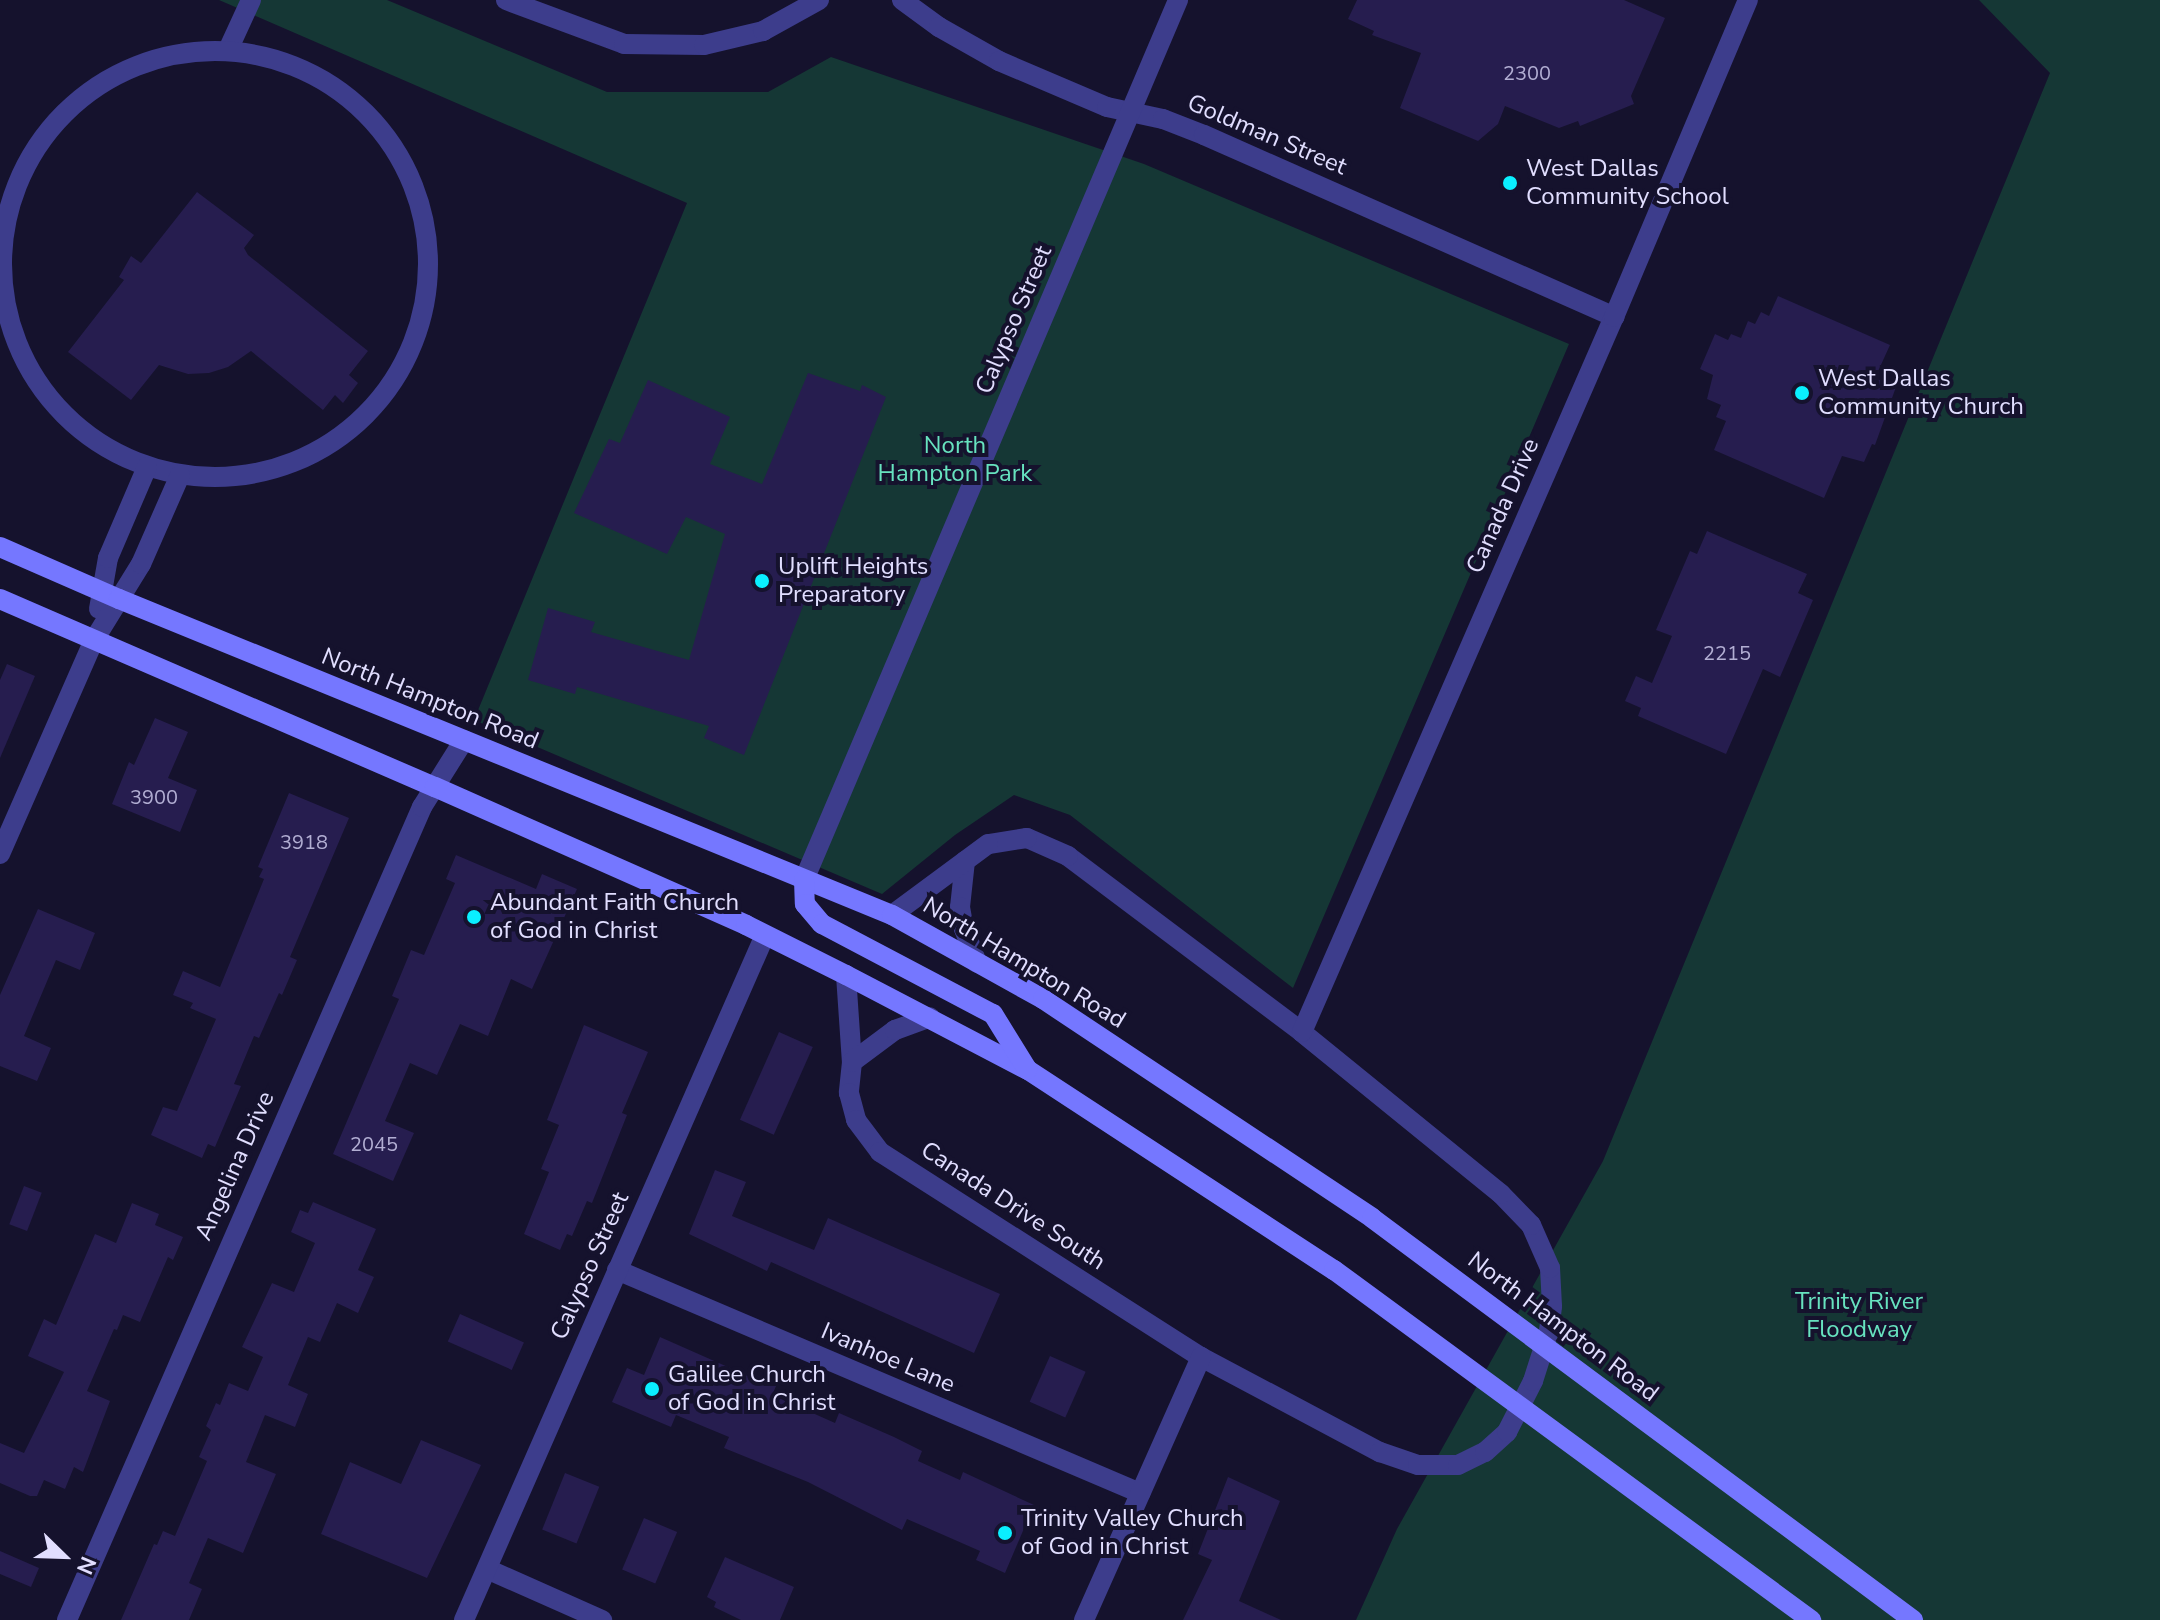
<!DOCTYPE html>
<html>
<head>
<meta charset="utf-8">
<style>
	body { margin:0 }
	#map { position:relative; width:2160px; height:1620px; overflow:hidden; background:#15122d; font-family:"Nunito Sans",sans-serif }
	div>[style] { position:absolute }
	[style*='--x'] { left:calc(var(--x)*1px); top:calc(var(--y)*1px); width:calc(var(--w)*1px); rotate:calc(var(--a)*1deg) }
	.green>* { inset:0; background:#153735 }
	.building>* { inset:0; background:#261d4f; transform-origin:0 0 }
	.minor>* { height:20px; margin:-10px; padding:0 10px; transform-origin:10px; border-radius:10px; background:#3d3d8c }
	.minor>.ring { margin:-10px; padding:0; box-sizing:content-box; background:none; border:20px solid #3d3d8c; border-radius:50% }
	.tertiary>* { height:20px; margin:-10px; padding:0 10px; transform-origin:10px; border-radius:10px; background:#3d3d8c }
	.secondary>* { height:20px; margin:-10px; padding:0 10px; transform-origin:10px; border-radius:10px; background:#7577ff }
	.secondary-bridge>* { height:20px; margin:-10px; padding:0 10px; transform-origin:10px; border-radius:10px; background:#7577ff }
	.dots>* { width:22px; height:22px; translate:-50% -50%; box-sizing:border-box; border:4px solid #15122d; border-radius:50% }
	span { translate:-50% -50%; white-space:nowrap; text-align:center; line-height:1.15; -webkit-text-stroke:8px #15122d; paint-order:stroke }
	.number-label { font-size:20px; color:#b2aed3 }
	.number-label span { -webkit-text-stroke-width:0 }
	.street-label { font-size:24px; color:#e1deff }
	.poi-label { font-size:24px; color:#e1deff }
	.left { translate:0 -50%; text-align:left }
	.park-label { font-size:24px; color:#67e2bf }
	.north { position:absolute; left:24px; top:1516px; width:80px; height:80px; -webkit-text-stroke:6px #15122d; paint-order:stroke; rotate:113deg; font-size:22px; font-weight:700; line-height:32px; text-align:center; color:#e1deff }
	.north::after { content:''; display:block; margin:auto; width:28px; height:36px; background:#e1deff; clip-path:polygon(50% 0,100% 100%,50% 72%,0 100%) }
</style>
</head>
<body>
<div id="map">
	<div class="green">
		<i style="clip-path:polygon(219px 0,387px 0,607px 92px,768px 92px,831px 57px,1144px 164px,1569px 344px,1293px 988px,1070px 815px,1014px 795px,955px 835px,882px 894px,474px 720px,687px 203px)"></i>
		<i style="clip-path:polygon(1979px 0,2160px 0,2160px 1620px,1356px 1620px,1397px 1529px,1603px 1161px,2050px 73px)"></i>
	</div>
	<div class="building">
		<i style="clip-path:polygon(1357px 0,1624px 0,1665px 18px,1631px 96px,1634px 104px,1580px 126px,1578px 121px,1559px 128px,1505px 106px,1498px 124px,1478px 141px,1400px 108px,1421px 53px,1372px 35px,1374px 31px,1348px 19px)"></i>
		<i style="clip-path:polygon(197px 192px,254px 235px,244px 248px,248px 255px,368px 351px,349px 375px,358px 383px,343px 403px,335px 395px,323px 410px,251px 351px,228px 367px,209px 373px,188px 374px,159px 365px,131px 400px,68px 352px,124px 280px,119px 277px,131px 256px,141px 263px)"></i>
		<i style="clip-path:polygon(1778px 296px,1890px 345px,1875px 378px,1896px 387px,1875px 445px,1872px 444px,1864px 462px,1842px 456px,1824px 498px,1714px 450px,1726px 421px,1716px 417px,1721px 405px,1707px 399px,1713px 375px,1700px 369px,1715px 334px,1728px 340px,1731px 334px,1741px 338px,1748px 321px,1755px 324px,1761px 312px,1769px 316px)"></i>
		<i style="clip-path:polygon(808px 373px,860px 391px,862px 385px,886px 397px,744px 755px,704px 738px,709px 726px,577px 687px,575px 694px,528px 680px,548px 608px,595px 622px,591px 632px,689px 660px,725px 534px,686px 517px,667px 554px,574px 513px,609px 439px,620px 443px,648px 380px,730px 417px,710px 464px,762px 484px)"></i>
		<i style="clip-path:polygon(1707px 531px,1807px 574px,1798px 593px,1813px 600px,1780px 677px,1763px 669px,1726px 754px,1638px 716px,1641px 708px,1625px 701px,1636px 676px,1652px 683px,1672px 636px,1656px 630px,1690px 551px,1697px 554px)"></i>
		<i style="clip-path:polygon(7px 664px,35px 676px,0 758px,0 680px)"></i>
		<i style="clip-path:polygon(155px 718px,188px 732px,168px 778px,197px 790px,180px 832px,112px 804px,129px 762px,134px 765px)"></i>
		<i style="clip-path:polygon(289px 793px,349px 818px,290px 957px,297px 960px,282px 995px,279px 993px,259px 1038px,254px 1036px,234px 1084px,241px 1086px,215px 1147px,208px 1144px,202px 1158px,151px 1135px,163px 1107px,177px 1111px,216px 1019px,190px 1008px,193px 1003px,173px 995px,183px 971px,220px 987px,264px 879px,259px 877px,263px 869px,258px 867px)"></i>
		<i style="clip-path:polygon(456px 855px,536px 889px,542px 874px,577px 889px,532px 989px,511px 979px,488px 1036px,460px 1024px,437px 1075px,410px 1063px,385px 1121px,414px 1133px,393px 1181px,333px 1154px,399px 999px,392px 996px,411px 950px,424px 955px,455px 883px,446px 879px)"></i>
		<i style="clip-path:polygon(38px 909px,95px 933px,80px 970px,56px 960px,24px 1036px,51px 1048px,37px 1081px,0 1066px,0 995px)"></i>
		<i style="clip-path:polygon(584px 1025px,648px 1052px,622px 1113px,627px 1115px,592px 1203px,587px 1201px,572px 1236px,567px 1234px,560px 1250px,524px 1234px,549px 1172px,541px 1169px,559px 1125px,547px 1120px)"></i>
		<i style="left:779px;top:1032px;width:37px;height:96px;rotate:24deg"></i>
		<i style="clip-path:polygon(715px 1170px,746px 1182px,732px 1216px,814px 1250px,828px 1218px,1000px 1294px,974px 1353px,771px 1262px,767px 1271px,689px 1234px)"></i>
		<i style="left:24px;top:1186px;width:19px;height:41px;rotate:21deg"></i>
		<i style="clip-path:polygon(313px 1202px,376px 1229px,358px 1270px,374px 1277px,358px 1313px,337px 1303px,320px 1342px,308px 1337px,288px 1385px,308px 1394px,295px 1427px,265px 1415px,246px 1462px,276px 1474px,243px 1553px,208px 1538px,189px 1583px,202px 1589px,189px 1620px,121px 1620px,154px 1544px,157px 1545px,163px 1531px,175px 1536px,207px 1461px,199px 1457px,211px 1430px,206px 1426px,216px 1403px,220px 1405px,229px 1383px,248px 1391px,263px 1357px,242px 1347px,272px 1283px,294px 1292px,315px 1243px,291px 1232px,300px 1210px,308px 1213px)"></i>
		<i style="clip-path:polygon(132px 1203px,159px 1214px,155px 1225px,183px 1237px,173px 1260px,168px 1257px,140px 1322px,123px 1315px,117px 1330px,114px 1329px,87px 1391px,110px 1401px,83px 1472px,74px 1467px,65px 1489px,44px 1480px,37px 1496px,30px 1496px,0 1483px,0 1443px,24px 1453px,64px 1372px,28px 1356px,44px 1319px,56px 1325px,95px 1234px,116px 1243px)"></i>
		<i style="left:460px;top:1314px;width:70px;height:30px;rotate:24deg"></i>
		<i style="clip-path:polygon(660px 1337px,755px 1379px,756px 1375px,777px 1384px,772px 1395px,835px 1423px,839px 1413px,894px 1437px,922px 1451px,918px 1461px,960px 1480px,963px 1472px,1034px 1505px,1005px 1573px,976px 1560px,980px 1551px,907px 1519px,902px 1530px,808px 1482px,724px 1448px,729px 1437px,676px 1415px,671px 1427px,612px 1402px,627px 1368px,644px 1375px)"></i>
		<i style="left:1050px;top:1356px;width:39px;height:50px;rotate:24deg"></i>
		<i style="clip-path:polygon(421px 1440px,481px 1465px,427px 1578px,321px 1534px,350px 1462px,401px 1484px)"></i>
		<i style="left:565px;top:1473px;width:37px;height:61px;rotate:22deg"></i>
		<i style="clip-path:polygon(1228px 1477px,1280px 1501px,1239px 1601px,1281px 1620px,1183px 1620px,1212px 1560px,1198px 1554px)"></i>
		<i style="left:644px;top:1518px;width:36px;height:56px;rotate:23deg"></i>
		<i style="clip-path:polygon(0 1551px,39px 1568px,31px 1587px,0 1574px)"></i>
		<i style="clip-path:polygon(725px 1557px,794px 1587px,780px 1620px,741px 1620px,714px 1607px,716px 1602px,707px 1597px)"></i>
	</div>
	<div class="minor">
		<i style="--x:506;--y:0;--w:126;--a:20.4"></i>
		<i style="--x:624;--y:44;--w:80;--a:0.7"></i>
		<i style="--x:704;--y:45;--w:61;--a:-13.3"></i>
		<i style="--x:763;--y:31;--w:64;--a:-29"></i>
		<i style="--x:902;--y:0;--w:46;--a:36.1"></i>
		<i style="--x:939;--y:27;--w:69;--a:29.5"></i>
		<i style="--x:999;--y:61;--w:117;--a:23.1"></i>
		<i style="--x:1107;--y:107;--w:57;--a:12.1"></i>
		<i style="--x:1163;--y:119;--w:44;--a:21.3"></i>
		<i style="--x:1204;--y:135;--w:449;--a:23.9"></i>
		<i style="--x:228;--y:50;--w:55;--a:-65.3"></i>
		<i class="ring" style="left:2px;top:51px;width:406px;height:406px"></i>
		<i style="--x:99;--y:609;--w:52;--a:-80"></i>
		<i style="--x:108;--y:558;--w:99;--a:-66.8"></i>
		<i style="--x:0;--y:854;--w:234;--a:-66.3"></i>
		<i style="--x:94;--y:640;--w:89;--a:-58.3"></i>
		<i style="--x:141;--y:564;--w:97;--a:-66.3"></i>
		<i style="--x:804;--y:880;--w:956;--a:-66.97"></i>
		<i style="--x:617;--y:1270;--w:569;--a:23.09"></i>
		<i style="--x:487;--y:1569;--w:126;--a:23.9"></i>
		<i style="--x:67;--y:1620;--w:887;--a:-66.41"></i>
		<i style="--x:422;--y:807;--w:79;--a:-57.9"></i>
		<i style="--x:464;--y:1620;--w:748;--a:-66.28"></i>
	</div>
	<div class="tertiary">
		<i style="--x:965;--y:861;--w:46;--a:96.2"></i>
		<i style="--x:960;--y:907;--w:22;--a:80"></i>
		<i style="--x:964;--y:929;--w:36;--a:69"></i>
		<i style="--x:846;--y:975;--w:87;--a:86.1"></i>
		<i style="--x:852;--y:1062;--w:31;--a:96"></i>
		<i style="--x:849;--y:1093;--w:28;--a:75"></i>
		<i style="--x:856;--y:1120;--w:40;--a:53"></i>
		<i style="--x:880;--y:1152;--w:381;--a:32.6"></i>
		<i style="--x:1201;--y:1357;--w:203;--a:28"></i>
		<i style="--x:1380;--y:1452;--w:40;--a:18.9"></i>
		<i style="--x:1418;--y:1465;--w:40;--a:0"></i>
		<i style="--x:1458;--y:1465;--w:30;--a:-26"></i>
		<i style="--x:1485;--y:1452;--w:30;--a:-42"></i>
		<i style="--x:1507;--y:1432;--w:57;--a:-63"></i>
		<i style="--x:1533;--y:1381;--w:52;--a:-72.3"></i>
		<i style="--x:1549;--y:1331;--w:25;--a:-83"></i>
		<i style="--x:1552;--y:1306;--w:38;--a:-93"></i>
		<i style="--x:1550;--y:1268;--w:47;--a:-113.8"></i>
		<i style="--x:1531;--y:1225;--w:43;--a:-134.1"></i>
		<i style="--x:1501;--y:1194;--w:257;--a:-140.9"></i>
		<i style="--x:1302;--y:1032;--w:293;--a:-143.1"></i>
		<i style="--x:1068;--y:856;--w:45;--a:-156.3"></i>
		<i style="--x:1027;--y:838;--w:39;--a:171"></i>
		<i style="--x:988;--y:844;--w:119;--a:143.5"></i>
		<i style="--x:1302;--y:1032;--w:780;--a:-66.43"></i>
		<i style="--x:1614;--y:317;--w:344;--a:-67.1"></i>
		<i style="--x:852;--y:1062;--w:54;--a:-36.7"></i>
		<i style="--x:895;--y:1030;--w:37;--a:-20"></i>
		<i style="--x:1084;--y:1620;--w:288;--a:-66"></i>
	</div>
	<div class="secondary">
		<i style="--x:0;--y:547;--w:130;--a:23.6"></i>
		<i style="--x:119;--y:599;--w:835;--a:22.23"></i>
		<i style="--x:892;--y:915;--w:173;--a:29.1"></i>
		<i style="--x:1043;--y:999;--w:395;--a:33.6"></i>
		<i style="--x:0;--y:599;--w:474;--a:23.4"></i>
		<i style="--x:435;--y:787;--w:340;--a:23.9"></i>
		<i style="--x:746;--y:925;--w:112;--a:26.6"></i>
		<i style="--x:846;--y:975;--w:205;--a:27.6"></i>
		<i style="--x:1028;--y:1070;--w:366;--a:33.2"></i>
		<i style="--x:804;--y:880;--w:24;--a:88"></i>
		<i style="--x:805;--y:904;--w:26;--a:50"></i>
		<i style="--x:822;--y:924;--w:193;--a:27.8"></i>
		<i style="--x:993;--y:1014;--w:65;--a:58.3"></i>
	</div>
	<div class="secondary-bridge">
		<i style="--x:1372;--y:1218;--w:674;--a:36.61"></i>
		<i style="--x:1334;--y:1270;--w:592;--a:36.27"></i>
	</div>
	<div class="dots">
		<i style="left:1510px;top:183px;background:#0aefff"></i>
		<i style="left:1802px;top:393px;background:#0aefff"></i>
		<i style="left:762px;top:581px;background:#0aefff"></i>
		<i style="left:474px;top:917px;background:#0aefff"></i>
		<i style="left:652px;top:1389px;background:#0aefff"></i>
		<i style="left:1005px;top:1533px;background:#0aefff"></i>
	</div>
	<div class="number-label">
		<span style="left:1527px;top:73px">2300</span>
		<span style="left:1727px;top:653px">2215</span>
		<span style="left:154px;top:797px">3900</span>
		<span style="left:304px;top:842px">3918</span>
		<span style="left:374px;top:1144px">2045</span>
	</div>
	<div class="street-label">
		<span style="left:1267px;top:135px;rotate:23deg">Goldman Street</span>
		<span style="left:1014px;top:320px;rotate:-67deg">Calypso Street</span>
		<span style="left:1503px;top:506px;rotate:-66deg">Canada Drive</span>
		<span style="left:430px;top:699px;rotate:22deg">North Hampton Road</span>
		<span style="left:1024px;top:963px;rotate:31deg">North Hampton Road</span>
		<span style="left:235px;top:1166px;rotate:-66deg">Angelina Drive</span>
		<span style="left:1013px;top:1206px;rotate:33deg">Canada Drive South</span>
		<span style="left:590px;top:1266px;rotate:-66deg">Calypso Street</span>
		<span style="left:1563px;top:1327px;rotate:37deg">North Hampton Road</span>
		<span style="left:888px;top:1358px;rotate:23deg">Ivanhoe Lane</span>
	</div>
	<div class="poi-label">
		<span class="left" style="left:1526px;top:183px">West Dallas<br>Community School</span>
		<span class="left" style="left:1818px;top:393px">West Dallas<br>Community Church</span>
		<span class="left" style="left:778px;top:581px">Uplift Heights<br>Preparatory</span>
		<span class="left" style="left:490px;top:917px">Abundant Faith Church<br>of God in Christ</span>
		<span class="left" style="left:668px;top:1389px">Galilee Church<br>of God in Christ</span>
		<span class="left" style="left:1021px;top:1533px">Trinity Valley Church<br>of God in Christ</span>
	</div>
	<div class="park-label">
		<span style="left:955px;top:460px">North<br>Hampton Park</span>
		<span style="left:1859px;top:1316px">Trinity River<br>Floodway</span>
	</div>
	<div class="north">N</div>
</div>
</body>
</html>
